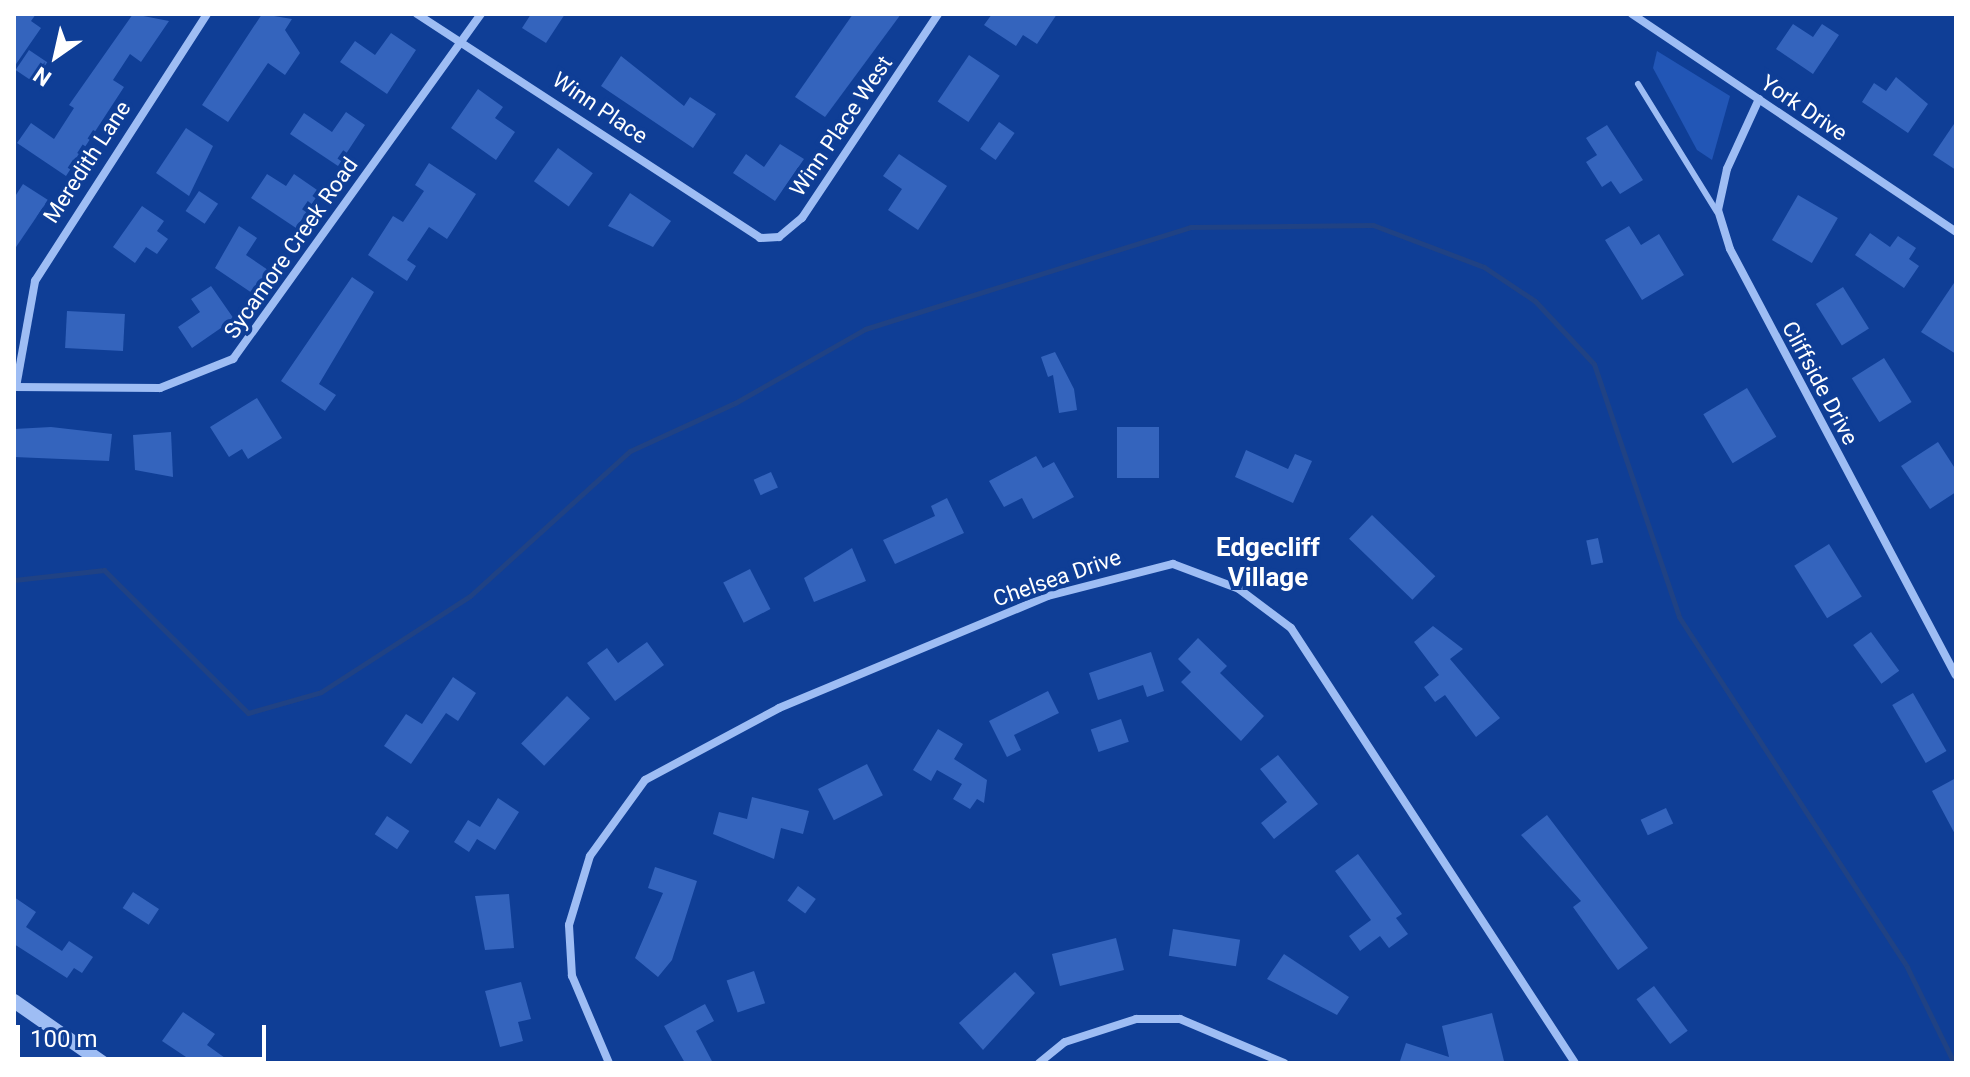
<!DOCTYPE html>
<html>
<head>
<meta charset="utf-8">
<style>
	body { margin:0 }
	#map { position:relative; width:1970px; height:1077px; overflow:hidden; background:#0f3e96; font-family:Roboto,sans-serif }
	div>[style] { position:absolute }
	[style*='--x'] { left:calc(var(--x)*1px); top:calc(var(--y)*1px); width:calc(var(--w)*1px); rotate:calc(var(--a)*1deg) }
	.green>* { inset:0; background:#2256b6 }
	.stream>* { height:5px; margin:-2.5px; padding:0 2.5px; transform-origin:2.5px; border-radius:2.5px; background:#204284 }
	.building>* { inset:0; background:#3464bd; transform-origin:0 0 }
	.service>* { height:6px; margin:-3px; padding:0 3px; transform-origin:3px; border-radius:3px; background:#9ebdf4 }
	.minor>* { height:8px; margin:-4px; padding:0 4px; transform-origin:4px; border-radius:4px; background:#9ebdf4 }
	.tertiary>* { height:14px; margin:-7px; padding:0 7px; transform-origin:7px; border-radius:7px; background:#9ebdf4 }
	span { translate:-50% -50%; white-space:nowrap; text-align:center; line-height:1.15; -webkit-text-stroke:8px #0f3e96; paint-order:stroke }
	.street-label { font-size:22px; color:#fff }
	.quarter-label { font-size:26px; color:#fff; font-weight:700 }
	.frame { position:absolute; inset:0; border:16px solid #fff; pointer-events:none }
	.north { position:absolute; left:16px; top:16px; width:80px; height:80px; -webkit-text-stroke:6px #0f3e96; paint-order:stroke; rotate:214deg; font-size:22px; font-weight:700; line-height:32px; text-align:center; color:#fff }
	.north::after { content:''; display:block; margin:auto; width:28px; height:36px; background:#fff; clip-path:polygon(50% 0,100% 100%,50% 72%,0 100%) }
	.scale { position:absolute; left:16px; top:1025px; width:250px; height:36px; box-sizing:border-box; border:4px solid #fff; border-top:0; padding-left:10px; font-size:24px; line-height:28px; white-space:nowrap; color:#fff; -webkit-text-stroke:6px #0f3e96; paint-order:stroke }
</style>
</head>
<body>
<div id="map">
	<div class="green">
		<i style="clip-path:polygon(1657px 51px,1730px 96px,1712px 160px,1697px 150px,1653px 68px)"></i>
	</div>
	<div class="stream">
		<i style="--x:14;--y:580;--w:91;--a:-6.3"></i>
		<i style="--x:104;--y:570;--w:203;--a:44.8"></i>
		<i style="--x:248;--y:713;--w:76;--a:-16"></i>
		<i style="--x:321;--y:692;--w:177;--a:-32.8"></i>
		<i style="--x:470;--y:596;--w:216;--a:-42.2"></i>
		<i style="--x:630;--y:451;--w:115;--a:-24.6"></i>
		<i style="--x:735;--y:403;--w:150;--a:-29.6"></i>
		<i style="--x:865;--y:329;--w:341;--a:-17.4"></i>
		<i style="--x:1190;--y:227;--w:183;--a:-0.6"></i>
		<i style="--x:1373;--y:225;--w:119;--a:20.7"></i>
		<i style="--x:1484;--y:267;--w:61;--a:33.7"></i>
		<i style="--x:1535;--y:301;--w:86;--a:46.9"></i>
		<i style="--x:1594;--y:364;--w:267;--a:71.4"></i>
		<i style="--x:1679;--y:617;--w:418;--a:56.9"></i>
		<i style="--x:1907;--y:967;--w:107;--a:63.9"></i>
	</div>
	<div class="building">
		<i style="clip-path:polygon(14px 14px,36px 14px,31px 21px,41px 28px,14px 67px)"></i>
		<i style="clip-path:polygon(133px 14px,169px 21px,141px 62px,130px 54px,113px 80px,124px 87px,66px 176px,17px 143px,31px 123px,54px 139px,74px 108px,69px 105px)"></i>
		<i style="clip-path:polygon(262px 14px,292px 19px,285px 30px,300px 53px,285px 75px,268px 63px,228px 122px,202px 105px)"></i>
		<i style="clip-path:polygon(531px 14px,565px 14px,546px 43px,522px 28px)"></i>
		<i style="clip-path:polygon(853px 14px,901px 14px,825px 117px,795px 97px)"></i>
		<i style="clip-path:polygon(992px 14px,1057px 14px,1037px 44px,1023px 35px,1016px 46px,984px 25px)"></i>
		<i style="clip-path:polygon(1793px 24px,1813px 37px,1822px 24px,1839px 35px,1813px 74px,1776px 49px)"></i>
		<i style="clip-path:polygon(391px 33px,416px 50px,387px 94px,340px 62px,355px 41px,375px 55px)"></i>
		<i style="left:29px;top:50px;width:22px;height:24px;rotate:34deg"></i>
		<i style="left:969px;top:55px;width:37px;height:56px;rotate:34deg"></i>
		<i style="clip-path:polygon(621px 56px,684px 106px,690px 97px,716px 114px,693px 148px,601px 86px)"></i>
		<i style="clip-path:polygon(1896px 77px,1928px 104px,1908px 133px,1862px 102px,1874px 83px,1886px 91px)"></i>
		<i style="clip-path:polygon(478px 89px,503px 107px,495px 118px,515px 132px,496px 160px,451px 128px)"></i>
		<i style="clip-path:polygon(346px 112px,365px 125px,338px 166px,290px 134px,304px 113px,332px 132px)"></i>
		<i style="clip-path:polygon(1956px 121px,1956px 170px,1933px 155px)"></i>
		<i style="left:999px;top:122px;width:19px;height:33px;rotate:35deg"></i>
		<i style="clip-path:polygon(1607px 125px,1643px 180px,1620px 194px,1611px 181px,1602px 187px,1586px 162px,1597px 155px,1586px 138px)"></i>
		<i style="clip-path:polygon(186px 128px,213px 146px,189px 196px,156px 173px)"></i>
		<i style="clip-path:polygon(780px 144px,804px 159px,775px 201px,733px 173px,746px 154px,764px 167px)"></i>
		<i style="left:558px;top:148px;width:43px;height:41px;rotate:36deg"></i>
		<i style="clip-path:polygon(899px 154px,947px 186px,918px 230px,888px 210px,902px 189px,883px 176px)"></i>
		<i style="clip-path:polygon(429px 163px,476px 194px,447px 239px,429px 227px,407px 260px,416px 266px,407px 281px,368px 255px,393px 216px,403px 222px,424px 191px,415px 185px)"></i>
		<i style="clip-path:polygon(267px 174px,286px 186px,294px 174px,320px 192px,296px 228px,251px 198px)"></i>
		<i style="clip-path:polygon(23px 184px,48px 200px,14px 250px,14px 198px)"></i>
		<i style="left:199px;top:191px;width:23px;height:24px;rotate:34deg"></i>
		<i style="clip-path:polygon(630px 193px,671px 221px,653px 247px,608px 226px)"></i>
		<i style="left:1798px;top:195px;width:46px;height:52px;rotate:30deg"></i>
		<i style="clip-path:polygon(142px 206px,164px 221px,157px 231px,168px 239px,157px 254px,146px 247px,135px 263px,113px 247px)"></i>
		<i style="clip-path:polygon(239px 226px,257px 238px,246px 255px,268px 270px,252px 293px,215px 268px)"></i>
		<i style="clip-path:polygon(1629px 226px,1641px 245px,1659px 234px,1684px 275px,1642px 300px,1605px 240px)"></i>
		<i style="clip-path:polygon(1870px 233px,1890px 247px,1898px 236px,1916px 248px,1909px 259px,1919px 266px,1904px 288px,1855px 255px)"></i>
		<i style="clip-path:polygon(352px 277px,374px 292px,319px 384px,336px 395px,325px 411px,281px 381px)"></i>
		<i style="clip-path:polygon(1956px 280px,1956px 354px,1921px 332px)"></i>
		<i style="clip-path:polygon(211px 286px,234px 319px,192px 348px,178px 327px,200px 312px,191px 299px)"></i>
		<i style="left:1843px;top:287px;width:49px;height:32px;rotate:58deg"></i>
		<i style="left:67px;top:311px;width:58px;height:37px;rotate:3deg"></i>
		<i style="clip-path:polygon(1055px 352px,1074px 389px,1077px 410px,1059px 413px,1053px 375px,1048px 377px,1041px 357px)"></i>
		<i style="left:1884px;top:358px;width:52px;height:38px;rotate:58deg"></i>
		<i style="left:1747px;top:388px;width:57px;height:51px;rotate:59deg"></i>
		<i style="clip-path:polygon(257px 398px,282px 438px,248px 459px,242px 449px,229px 457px,210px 427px)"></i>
		<i style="clip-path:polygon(51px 427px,112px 434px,109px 461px,14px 457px,14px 429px)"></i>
		<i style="left:1117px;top:427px;width:42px;height:51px"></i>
		<i style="clip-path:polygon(171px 432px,173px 477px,135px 470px,133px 435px)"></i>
		<i style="clip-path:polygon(1938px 442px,1956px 470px,1956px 492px,1930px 509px,1901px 466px)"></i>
		<i style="clip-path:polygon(1246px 450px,1288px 469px,1295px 454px,1312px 461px,1293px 503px,1235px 477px)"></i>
		<i style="clip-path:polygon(1036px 456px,1043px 468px,1054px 462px,1074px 497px,1033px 519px,1022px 498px,1004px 507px,989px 481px)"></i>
		<i style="left:771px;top:472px;width:17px;height:19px;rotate:66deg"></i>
		<i style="clip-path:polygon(947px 498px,964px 533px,895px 564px,883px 540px,935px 516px,931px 506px)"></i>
		<i style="left:1372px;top:515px;width:88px;height:33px;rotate:44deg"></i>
		<i style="left:1598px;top:538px;width:25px;height:12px;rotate:78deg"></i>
		<i style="left:1829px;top:544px;width:62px;height:41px;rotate:58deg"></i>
		<i style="clip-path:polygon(852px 548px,866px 581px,814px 602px,804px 578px)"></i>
		<i style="left:750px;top:569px;width:45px;height:30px;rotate:63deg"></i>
		<i style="clip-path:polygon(1433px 626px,1463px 649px,1450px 659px,1500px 718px,1476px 737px,1445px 695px,1435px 702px,1424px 687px,1439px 675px,1414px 642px)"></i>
		<i style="left:1871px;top:632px;width:48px;height:22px;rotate:54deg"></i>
		<i style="clip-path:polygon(1198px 638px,1227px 666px,1220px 673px,1264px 716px,1241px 741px,1181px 682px,1191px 672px,1178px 659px)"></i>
		<i style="clip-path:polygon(647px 642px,664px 665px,615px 701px,587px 663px,607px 648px,618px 663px)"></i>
		<i style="clip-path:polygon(1151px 652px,1164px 691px,1147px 697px,1143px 685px,1098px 700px,1089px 673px)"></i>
		<i style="clip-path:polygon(453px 677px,476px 693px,458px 721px,446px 713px,411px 764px,384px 746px,406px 714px,422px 724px)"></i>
		<i style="clip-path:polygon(1048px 691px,1059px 713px,1014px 735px,1021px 750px,1007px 757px,989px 721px)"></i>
		<i style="left:1913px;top:693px;width:67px;height:24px;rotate:60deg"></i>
		<i style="left:567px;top:696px;width:32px;height:66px;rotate:44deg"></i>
		<i style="left:1121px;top:719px;width:24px;height:32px;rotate:71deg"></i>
		<i style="clip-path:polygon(938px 729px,963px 744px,954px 759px,987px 780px,984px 803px,977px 799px,970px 809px,953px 799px,962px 784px,937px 770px,931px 781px,913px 770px)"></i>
		<i style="clip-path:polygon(1278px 755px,1318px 804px,1274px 839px,1261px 823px,1287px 802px,1260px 769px)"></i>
		<i style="left:867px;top:764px;width:35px;height:55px;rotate:63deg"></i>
		<i style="clip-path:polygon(1956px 778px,1956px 836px,1932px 791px)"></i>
		<i style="clip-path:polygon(752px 797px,809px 811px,803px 834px,781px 828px,774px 859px,713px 834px,719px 812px,747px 819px)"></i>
		<i style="clip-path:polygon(498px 798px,519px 812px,495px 850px,477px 839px,469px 852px,454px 842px,468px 820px,480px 827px)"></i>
		<i style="left:1666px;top:808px;width:17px;height:28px;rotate:65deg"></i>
		<i style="clip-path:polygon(1547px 815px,1648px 948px,1618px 970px,1573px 907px,1581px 901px,1521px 835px)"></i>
		<i style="left:387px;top:816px;width:27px;height:22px;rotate:34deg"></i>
		<i style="clip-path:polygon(1358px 854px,1402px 914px,1396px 918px,1408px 934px,1389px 948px,1380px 936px,1360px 951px,1349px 936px,1371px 920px,1335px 871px)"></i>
		<i style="clip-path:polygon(655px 867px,697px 881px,672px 960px,658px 977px,635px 958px,663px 893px,648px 888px)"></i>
		<i style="left:798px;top:886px;width:22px;height:18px;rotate:36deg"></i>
		<i style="left:133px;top:892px;width:31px;height:19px;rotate:33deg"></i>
		<i style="clip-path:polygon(509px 894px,514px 948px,485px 950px,475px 896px)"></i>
		<i style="clip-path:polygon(14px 897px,36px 912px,26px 927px,62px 951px,69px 941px,93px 957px,82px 973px,74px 968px,67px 978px,14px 944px)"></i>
		<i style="left:1173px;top:929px;width:68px;height:27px;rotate:9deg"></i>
		<i style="left:1116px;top:938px;width:33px;height:66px;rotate:76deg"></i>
		<i style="clip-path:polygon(1284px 954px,1349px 997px,1337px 1015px,1267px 979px)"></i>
		<i style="left:754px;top:971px;width:34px;height:29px;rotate:71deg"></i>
		<i style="clip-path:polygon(1015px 972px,1035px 993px,983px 1050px,959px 1023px)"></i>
		<i style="clip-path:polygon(521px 982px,531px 1019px,518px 1022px,523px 1041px,500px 1047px,485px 991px)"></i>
		<i style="left:1654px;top:986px;width:56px;height:22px;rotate:53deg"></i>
		<i style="clip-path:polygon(705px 1004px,714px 1021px,696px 1031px,713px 1063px,685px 1063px,664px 1026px)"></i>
		<i style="clip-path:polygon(183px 1012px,215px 1034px,207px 1045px,232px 1063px,195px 1063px,162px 1041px)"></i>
		<i style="clip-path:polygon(1492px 1013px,1504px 1061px,1400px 1061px,1406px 1043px,1449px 1057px,1442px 1026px)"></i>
	</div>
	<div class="service">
		<i style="--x:1638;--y:84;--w:150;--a:58.3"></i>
	</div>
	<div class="minor">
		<i style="--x:417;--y:14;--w:410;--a:33.1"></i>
		<i style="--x:760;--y:238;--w:19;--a:-3"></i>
		<i style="--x:779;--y:237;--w:30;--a:-40"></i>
		<i style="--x:802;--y:218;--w:245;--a:-56.3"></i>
		<i style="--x:1632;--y:14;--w:391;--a:33.9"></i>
		<i style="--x:1759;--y:99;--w:77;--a:114.6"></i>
		<i style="--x:1727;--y:169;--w:42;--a:102.4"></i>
		<i style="--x:1718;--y:210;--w:41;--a:72.9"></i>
		<i style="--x:1730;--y:249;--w:482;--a:62.1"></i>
		<i style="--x:14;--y:387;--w:146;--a:0.4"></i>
		<i style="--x:160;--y:388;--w:79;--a:-21.7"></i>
		<i style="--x:233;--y:359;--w:425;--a:-54.3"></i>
		<i style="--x:16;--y:387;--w:108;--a:-79.8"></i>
		<i style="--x:35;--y:281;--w:318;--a:-57.2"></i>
		<i style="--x:609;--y:1063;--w:95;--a:-113"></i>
		<i style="--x:572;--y:976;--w:51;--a:-93.4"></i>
		<i style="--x:569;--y:925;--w:72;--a:-73.1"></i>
		<i style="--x:590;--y:856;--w:94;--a:-54.1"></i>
		<i style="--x:645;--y:780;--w:152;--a:-28.2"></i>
		<i style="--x:779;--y:708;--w:291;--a:-22.6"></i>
		<i style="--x:1048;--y:596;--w:129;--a:-14.4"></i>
		<i style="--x:1173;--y:564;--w:71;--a:20.7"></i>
		<i style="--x:1239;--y:589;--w:65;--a:36.9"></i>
		<i style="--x:1291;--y:628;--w:520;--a:56.86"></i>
		<i style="--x:1039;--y:1063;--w:33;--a:-39"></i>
		<i style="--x:1065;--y:1042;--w:75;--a:-17.9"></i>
		<i style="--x:1136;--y:1019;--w:44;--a:0"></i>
		<i style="--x:1180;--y:1019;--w:113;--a:22.9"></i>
	</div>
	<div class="tertiary">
		<i style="--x:14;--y:1001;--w:108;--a:34.9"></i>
	</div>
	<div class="street-label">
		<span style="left:600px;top:108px;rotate:34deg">Winn Place</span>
		<span style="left:1804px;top:108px;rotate:34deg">York Drive</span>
		<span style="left:841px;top:126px;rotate:-56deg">Winn Place West</span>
		<span style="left:87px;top:162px;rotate:-57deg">Meredith Lane</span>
		<span style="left:291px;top:248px;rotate:-55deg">Sycamore Creek Road</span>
		<span style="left:1820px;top:383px;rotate:62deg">Cliffside Drive</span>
		<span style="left:1057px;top:578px;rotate:-19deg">Chelsea Drive</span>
	</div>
	<div class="quarter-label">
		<span style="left:1268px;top:563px">Edgecliff<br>Village</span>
	</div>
	<div class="frame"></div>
	<div class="north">N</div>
	<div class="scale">100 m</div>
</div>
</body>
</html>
